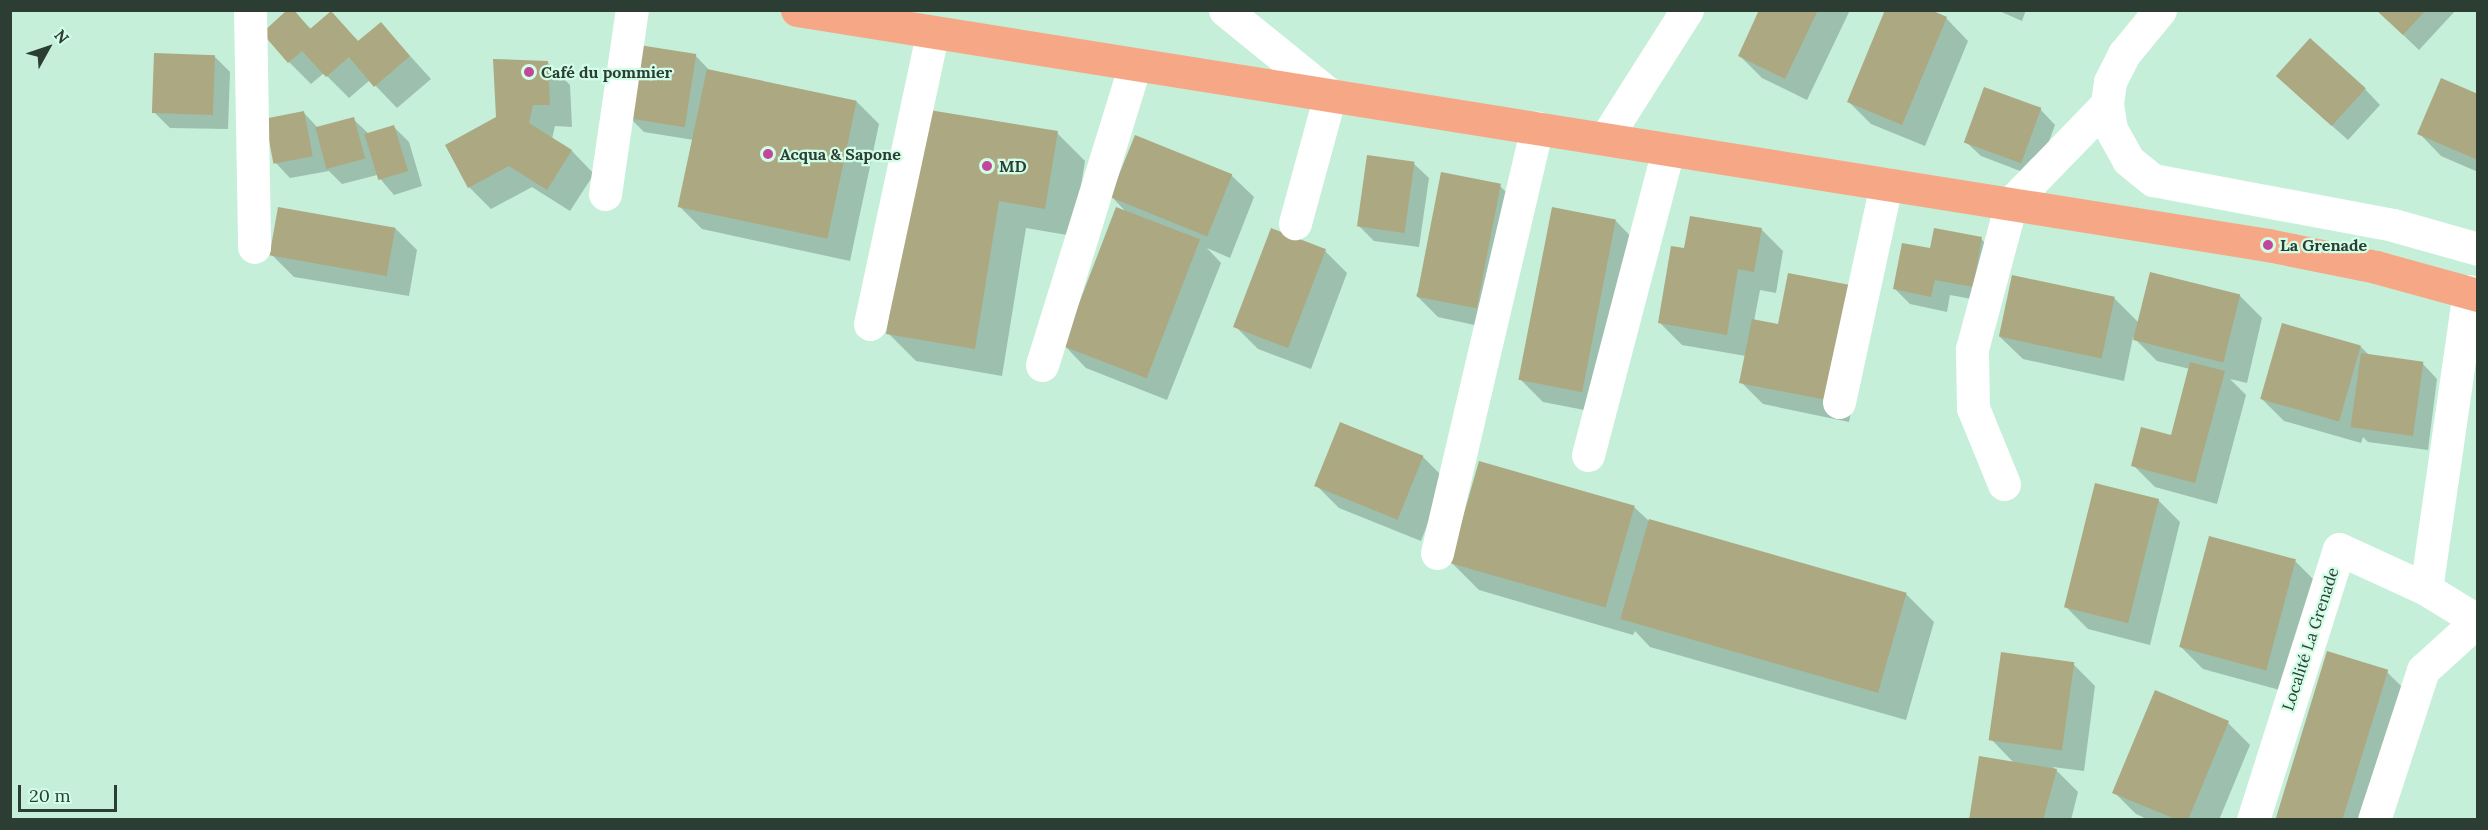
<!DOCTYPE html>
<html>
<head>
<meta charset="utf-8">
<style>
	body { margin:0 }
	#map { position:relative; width:2488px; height:830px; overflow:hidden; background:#c5efd9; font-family:Lora,serif }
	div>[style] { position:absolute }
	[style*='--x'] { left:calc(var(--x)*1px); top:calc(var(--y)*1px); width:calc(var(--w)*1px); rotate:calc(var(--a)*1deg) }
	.shadow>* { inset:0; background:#0003 }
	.building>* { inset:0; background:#aca882; transform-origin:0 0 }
	.minor>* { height:33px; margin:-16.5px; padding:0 16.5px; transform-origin:16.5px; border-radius:16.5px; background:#fff }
	.major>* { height:33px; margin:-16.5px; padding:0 16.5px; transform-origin:16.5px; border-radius:16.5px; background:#f6a886 }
	.dots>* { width:16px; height:16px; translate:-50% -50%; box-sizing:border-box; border:3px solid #d2fde6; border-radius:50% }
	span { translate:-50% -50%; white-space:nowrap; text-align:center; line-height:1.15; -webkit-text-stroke:4.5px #d2fde6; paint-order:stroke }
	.poi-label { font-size:16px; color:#2c3d34; font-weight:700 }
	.left { translate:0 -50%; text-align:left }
	.street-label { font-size:16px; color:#2c3d34 }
	.frame { position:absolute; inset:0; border:12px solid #2c3d34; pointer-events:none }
	.north { position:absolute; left:18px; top:18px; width:60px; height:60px; -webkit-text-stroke:4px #d2fde6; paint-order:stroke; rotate:50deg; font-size:16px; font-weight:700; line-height:24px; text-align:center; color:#2c3d34 }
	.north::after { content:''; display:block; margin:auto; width:21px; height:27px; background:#2c3d34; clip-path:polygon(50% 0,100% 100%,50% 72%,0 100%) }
	.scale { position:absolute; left:18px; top:785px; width:99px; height:27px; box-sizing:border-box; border:3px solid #2c3d34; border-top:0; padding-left:8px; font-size:18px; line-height:21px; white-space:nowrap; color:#2c3d34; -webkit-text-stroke:4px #d2fde6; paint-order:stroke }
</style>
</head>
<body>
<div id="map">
	<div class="shadow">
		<i style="clip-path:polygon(292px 10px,312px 30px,331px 13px,359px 42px,381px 24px,431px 79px,397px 108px,370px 80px,349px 98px,324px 73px,311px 84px,289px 62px)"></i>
		<i style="clip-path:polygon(1761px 10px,1850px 10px,1807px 100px,1762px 78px,1740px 56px)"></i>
		<i style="clip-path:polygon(1997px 10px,2026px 10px,2022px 21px)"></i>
		<i style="clip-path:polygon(2377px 10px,2456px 10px,2419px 50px)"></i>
		<i style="clip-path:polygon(1946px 18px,1968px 41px,1925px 146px,1871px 124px,1849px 102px)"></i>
		<i style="clip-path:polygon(695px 55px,711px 72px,857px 102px,879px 124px,850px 261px,702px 229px,680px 207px,694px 140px,644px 132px,629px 117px)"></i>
		<i style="clip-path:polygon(214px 56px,230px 72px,228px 129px,170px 128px,154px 112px)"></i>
		<i style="clip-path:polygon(548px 63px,570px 85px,572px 127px,555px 126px,552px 139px,572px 151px,594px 174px,570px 211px,532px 187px,491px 209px,469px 187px,497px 118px)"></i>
		<i style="clip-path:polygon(2365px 89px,2380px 105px,2348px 140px,2294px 92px)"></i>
		<i style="clip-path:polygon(2478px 96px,2478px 172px,2441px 156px,2419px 133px)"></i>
		<i style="clip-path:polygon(2040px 109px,2055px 125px,2036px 177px,1981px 156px,1965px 141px)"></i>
		<i style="clip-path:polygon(925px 111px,1057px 133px,1085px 161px,1073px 236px,1026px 228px,1002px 376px,916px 361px,888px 333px)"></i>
		<i style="clip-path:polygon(304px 113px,318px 128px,353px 119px,369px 134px,394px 127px,409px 142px,422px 186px,394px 195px,377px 175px,342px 184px,329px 171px,290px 178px,275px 162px)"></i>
		<i style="clip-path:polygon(1413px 163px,1429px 178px,1419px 247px,1374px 241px,1359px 226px)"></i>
		<i style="clip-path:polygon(1231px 175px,1254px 197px,1230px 258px,1207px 248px,1221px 263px,1167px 400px,1086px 368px,1064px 345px,1127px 213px,1112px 197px)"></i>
		<i style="clip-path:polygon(1500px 186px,1522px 208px,1497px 330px,1438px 317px,1416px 295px)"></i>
		<i style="clip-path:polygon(1615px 220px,1637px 243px,1605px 414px,1543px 402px,1521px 380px)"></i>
		<i style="clip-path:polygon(395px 228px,417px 250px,409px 296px,294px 277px,271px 254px)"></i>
		<i style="clip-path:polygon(1761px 229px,1783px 251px,1776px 293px,1760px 290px,1754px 321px,1780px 326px,1871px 309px,1849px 422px,1763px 404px,1741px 382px,1746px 356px,1682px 345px,1660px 323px,1686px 250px)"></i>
		<i style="clip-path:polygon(1981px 239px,1997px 254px,1988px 302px,1950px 295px,1947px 312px,1910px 304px,1895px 289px,1931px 250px)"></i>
		<i style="clip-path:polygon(1325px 251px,1347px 273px,1311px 369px,1258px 349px,1236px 327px)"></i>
		<i style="clip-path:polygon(2240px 296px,2262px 318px,2247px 383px,2230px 379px,2246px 395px,2217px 504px,2155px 487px,2133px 465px,2172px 437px,2190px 369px,2157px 361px,2133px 337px,2124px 381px,2023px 359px,2000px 337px,2114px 298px,2139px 323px)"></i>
		<i style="clip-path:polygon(2360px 346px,2370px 356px,2422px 363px,2437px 379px,2428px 450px,2368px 442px,2363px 437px,2361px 443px,2284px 421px,2262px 399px)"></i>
		<i style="clip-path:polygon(1341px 424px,1423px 457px,1445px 479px,1421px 541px,1339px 508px,1317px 486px)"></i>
		<i style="clip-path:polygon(2158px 500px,2180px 522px,2150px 645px,2088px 629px,2066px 607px)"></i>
		<i style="clip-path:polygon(1634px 507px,1650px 522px,1906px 594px,1934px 622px,1906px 720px,1650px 647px,1635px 631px,1633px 635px,1479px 590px,1451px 562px)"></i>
		<i style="clip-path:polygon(2295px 561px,2317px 583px,2287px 692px,2203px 669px,2181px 647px)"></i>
		<i style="clip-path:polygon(2073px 664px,2095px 686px,2084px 771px,2053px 767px,2078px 792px,2071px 820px,1970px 820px,2015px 764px,1991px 739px)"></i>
		<i style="clip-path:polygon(2387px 672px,2409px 694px,2370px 820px,2276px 820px)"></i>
		<i style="clip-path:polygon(2228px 723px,2250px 745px,2219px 820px,2149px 820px,2136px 814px,2114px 792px)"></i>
	</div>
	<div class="building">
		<i style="clip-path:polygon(287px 10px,294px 10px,310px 29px,331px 11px,358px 41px,381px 22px,410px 56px,374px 87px,349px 57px,326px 77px,302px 51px,288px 63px,262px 33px)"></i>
		<i style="clip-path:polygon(1759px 10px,1818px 10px,1785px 79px,1738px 56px)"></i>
		<i style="clip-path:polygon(1885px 10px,1931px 10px,1947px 17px,1902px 125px,1847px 102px)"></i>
		<i style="clip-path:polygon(2376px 10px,2426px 10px,2403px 35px)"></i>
		<i style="left:2310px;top:38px;width:75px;height:51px;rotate:42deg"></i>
		<i style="left:639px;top:45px;width:58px;height:74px;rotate:9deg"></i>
		<i style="left:154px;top:53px;width:61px;height:60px;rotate:2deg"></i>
		<i style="clip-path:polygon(493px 59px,548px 61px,550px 105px,533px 105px,529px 123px,572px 150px,547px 190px,509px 166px,468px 188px,445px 145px,496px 117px)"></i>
		<i style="left:707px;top:69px;width:153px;height:141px;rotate:12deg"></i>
		<i style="clip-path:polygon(2441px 78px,2478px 94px,2478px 160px,2417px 134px)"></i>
		<i style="left:1984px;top:87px;width:61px;height:59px;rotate:20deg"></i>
		<i style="clip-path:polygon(923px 109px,1058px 131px,1045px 209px,999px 201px,975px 349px,886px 334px)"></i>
		<i style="left:304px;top:111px;width:46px;height:40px;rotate:79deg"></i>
		<i style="left:354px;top:117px;width:43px;height:40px;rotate:75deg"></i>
		<i style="left:394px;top:125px;width:48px;height:31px;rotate:73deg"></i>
		<i style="left:1135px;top:135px;width:105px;height:67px;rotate:22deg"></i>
		<i style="left:1367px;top:155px;width:48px;height:72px;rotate:8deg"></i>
		<i style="left:1441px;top:172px;width:61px;height:127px;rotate:11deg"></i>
		<i style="left:278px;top:207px;width:119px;height:49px;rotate:10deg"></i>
		<i style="left:1116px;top:207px;width:90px;height:149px;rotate:21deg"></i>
		<i style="left:1552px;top:207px;width:65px;height:176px;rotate:11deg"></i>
		<i style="clip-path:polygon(1690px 216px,1762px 228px,1754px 272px,1738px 269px,1727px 335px,1658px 323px,1671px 246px,1684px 248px)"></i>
		<i style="left:1271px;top:228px;width:59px;height:106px;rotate:21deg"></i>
		<i style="clip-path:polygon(1934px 228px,1982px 237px,1973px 287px,1935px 280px,1931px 297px,1893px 289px,1902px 243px,1930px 248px)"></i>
		<i style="left:2150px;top:272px;width:93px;height:70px;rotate:14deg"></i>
		<i style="clip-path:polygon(1788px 273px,1850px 285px,1827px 400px,1739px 383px,1752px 319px,1778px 324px)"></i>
		<i style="left:2012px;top:275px;width:105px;height:63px;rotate:12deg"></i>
		<i style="left:2282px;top:323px;width:82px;height:79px;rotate:16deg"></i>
		<i style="left:2361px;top:353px;width:63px;height:75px;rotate:8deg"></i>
		<i style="clip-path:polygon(2190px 362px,2225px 371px,2195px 483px,2131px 466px,2141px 427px,2171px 435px)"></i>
		<i style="left:1340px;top:422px;width:90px;height:69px;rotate:22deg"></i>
		<i style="left:1479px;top:461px;width:162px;height:106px;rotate:16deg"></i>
		<i style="left:2095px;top:483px;width:66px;height:128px;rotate:14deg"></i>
		<i style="left:1649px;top:519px;width:268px;height:104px;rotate:16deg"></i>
		<i style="left:2209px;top:536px;width:90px;height:115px;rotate:15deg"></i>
		<i style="left:2327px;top:651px;width:64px;height:177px;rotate:17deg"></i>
		<i style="left:2001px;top:652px;width:74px;height:89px;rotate:8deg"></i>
		<i style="clip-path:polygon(2155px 690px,2229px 721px,2188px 820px,2178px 820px,2112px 793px)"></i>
		<i style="clip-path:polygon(1979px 756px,2057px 769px,2043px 820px,1969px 820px)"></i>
	</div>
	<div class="minor">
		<i style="--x:250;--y:10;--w:237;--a:89"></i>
		<i style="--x:1225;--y:10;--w:135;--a:39"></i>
		<i style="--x:1330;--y:95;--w:133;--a:105.3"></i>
		<i style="--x:2160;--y:10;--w:57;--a:129.3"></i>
		<i style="--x:2124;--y:54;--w:31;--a:117"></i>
		<i style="--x:2110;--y:82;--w:22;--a:98"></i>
		<i style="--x:2107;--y:104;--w:25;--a:81"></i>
		<i style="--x:2111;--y:129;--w:35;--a:61"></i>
		<i style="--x:2128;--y:160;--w:32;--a:39"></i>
		<i style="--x:2153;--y:180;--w:244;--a:10.6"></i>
		<i style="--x:2393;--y:225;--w:88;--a:15.8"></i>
		<i style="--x:1605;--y:139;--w:153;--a:-57.6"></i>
		<i style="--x:605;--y:194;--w:186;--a:-81.7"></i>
		<i style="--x:2469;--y:291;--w:301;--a:98.2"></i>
		<i style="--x:2426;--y:589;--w:61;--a:31.6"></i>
		<i style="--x:870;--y:324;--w:297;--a:-77.9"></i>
		<i style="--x:1042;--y:365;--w:315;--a:-72.8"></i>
		<i style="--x:1839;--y:402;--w:223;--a:-77.8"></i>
		<i style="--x:1588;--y:455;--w:316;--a:-75.3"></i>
		<i style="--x:2004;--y:484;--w:82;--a:-112.2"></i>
		<i style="--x:1973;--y:408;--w:59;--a:-91"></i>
		<i style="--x:1972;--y:349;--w:151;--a:-75"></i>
		<i style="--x:2011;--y:203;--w:138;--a:-45.9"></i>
		<i style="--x:1437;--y:553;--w:437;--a:-76.8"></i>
		<i style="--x:2253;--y:820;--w:284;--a:-72.4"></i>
		<i style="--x:2339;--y:549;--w:96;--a:24.7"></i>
		<i style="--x:2374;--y:820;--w:158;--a:-71.9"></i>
		<i style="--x:2423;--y:670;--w:73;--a:-42.2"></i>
	</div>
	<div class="major">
		<i style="--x:797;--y:10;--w:1490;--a:9.08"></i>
		<i style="--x:2268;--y:245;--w:110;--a:11.5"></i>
		<i style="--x:2376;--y:267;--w:106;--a:15.4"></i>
	</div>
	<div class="dots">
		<i style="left:529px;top:72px;background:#c1479a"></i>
		<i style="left:768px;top:154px;background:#c1479a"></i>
		<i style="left:987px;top:166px;background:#c1479a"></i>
		<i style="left:2268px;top:245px;background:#c1479a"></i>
	</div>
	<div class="poi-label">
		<span class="left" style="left:541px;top:72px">Café du pommier</span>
		<span class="left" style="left:780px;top:154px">Acqua &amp; Sapone</span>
		<span class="left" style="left:999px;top:166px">MD</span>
		<span class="left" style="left:2280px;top:245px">La Grenade</span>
	</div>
	<div class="street-label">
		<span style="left:2310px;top:639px;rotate:-72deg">Localité La Grenade</span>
	</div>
	<div class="frame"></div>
	<div class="north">N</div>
	<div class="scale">20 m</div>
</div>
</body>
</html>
